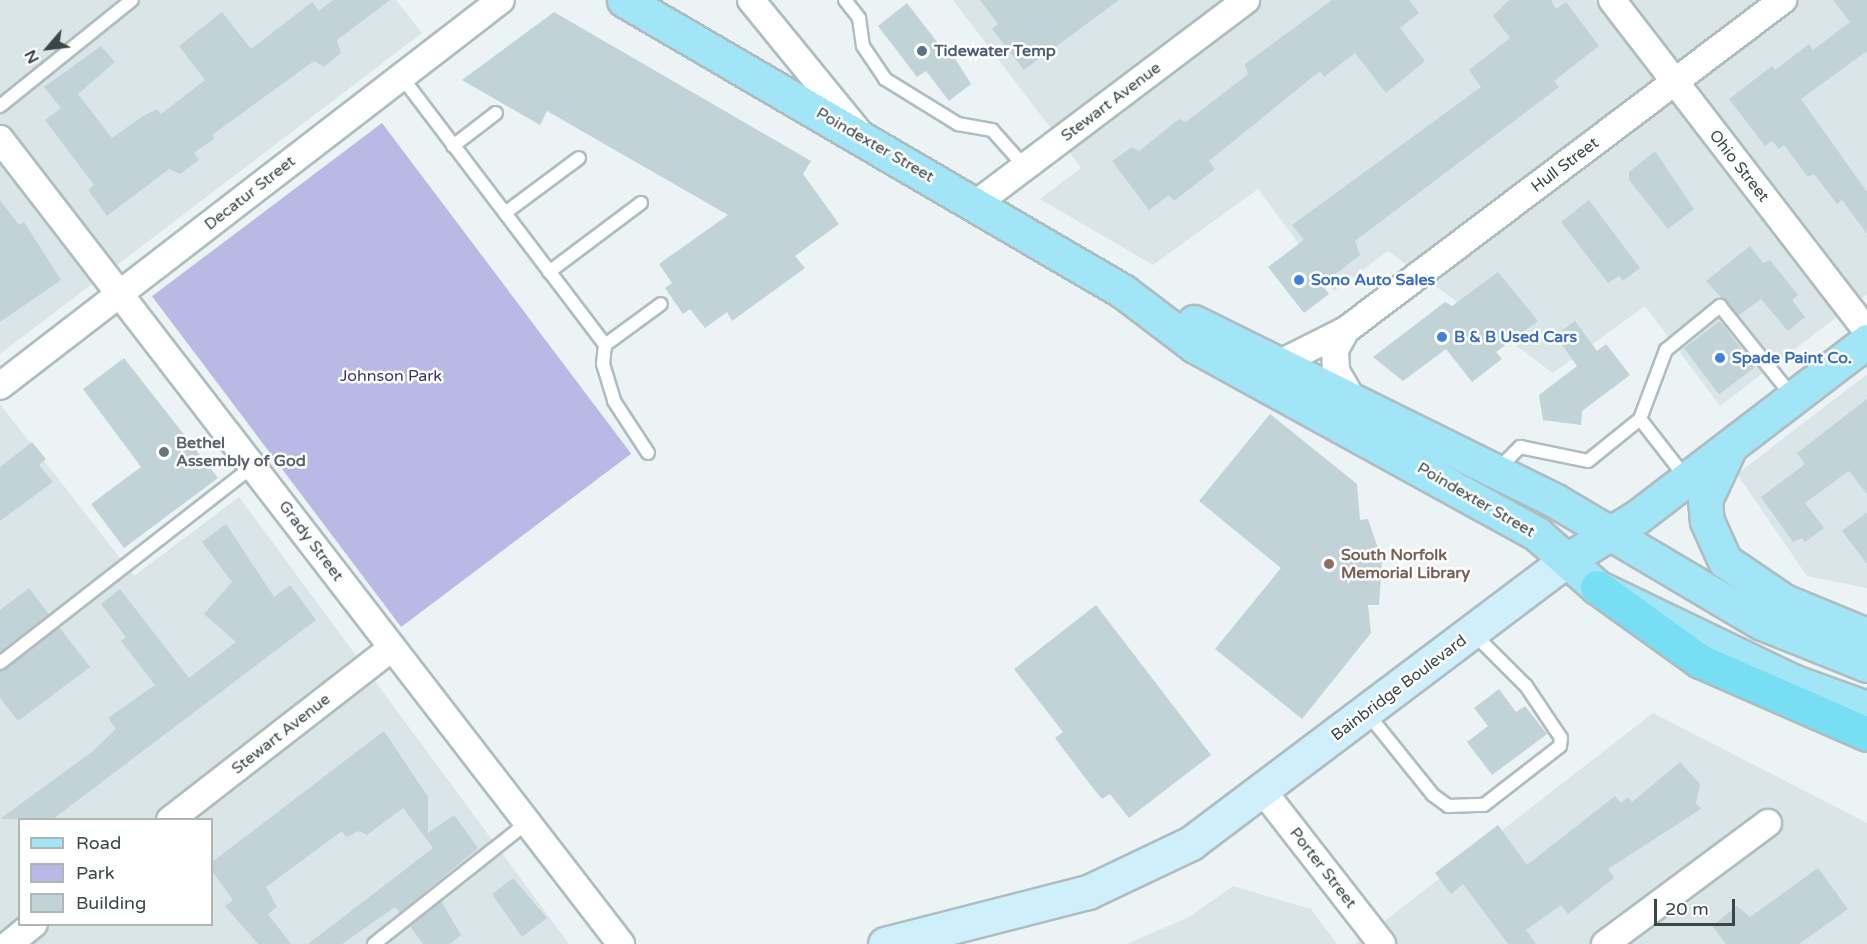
<!DOCTYPE html>
<html>
<head>
<meta charset="utf-8">
<style>
	body { margin:0 }
	#map { position:relative; width:1867px; height:944px; overflow:hidden; background:#ebf3f5; font-family:"Varela Round",sans-serif }
	div>[style] { position:absolute }
	[style*='--x'] { left:calc(var(--x)*1px); top:calc(var(--y)*1px); width:calc(var(--w)*1px); rotate:calc(var(--a)*1deg) }
	.residential>* { inset:0; background:#dae5e8 }
	.green>* { inset:0; background:#b8bae5; transform-origin:0 0 }
	.building>* { inset:0; background:#c1d3d6; transform-origin:0 0 }
	.roads { filter:drop-shadow(2px 0 #aebdc0) drop-shadow(-2px 0 #aebdc0) drop-shadow(0 2px #aebdc0) drop-shadow(0 -2px #aebdc0) }
	.lane>* { height:12px; margin:-6px; padding:0 6px; transform-origin:6px; border-radius:6px; background:#fff }
	.street>* { height:26px; margin:-13px; padding:0 13px; transform-origin:13px; border-radius:13px; background:#fff }
	.secondary>* { height:33px; margin:-16.5px; padding:0 16.5px; transform-origin:16.5px; border-radius:16.5px; background:#cfeffb }
	.primary>* { height:33px; margin:-16.5px; padding:0 16.5px; transform-origin:16.5px; border-radius:16.5px; background:#a2e5f7 }
	.highway>* { height:33px; margin:-16.5px; padding:0 16.5px; transform-origin:16.5px; border-radius:16.5px; background:#77def4 }
	.dots>* { width:16px; height:16px; translate:-50% -50%; box-sizing:border-box; border:3px solid #fff; border-radius:50% }
	span { translate:-50% -50%; white-space:nowrap; text-align:center; line-height:1.15; -webkit-text-stroke:5px #fff; paint-order:stroke }
	.service-label { font-size:16px; color:#4e5e75; font-weight:700 }
	.left { translate:0 -50%; text-align:left }
	.street-label { font-size:16px; color:#394749 }
	.shop-label { font-size:16px; color:#366cbe; font-weight:700 }
	.park-label { font-size:16px; color:#393077 }
	.worship-label { font-size:16px; color:#5b616d; font-weight:700 }
	.education-label { font-size:16px; color:#785e54; font-weight:700 }
	.legend { position:absolute; left:18px; top:818px; width:195px; height:108px; box-sizing:border-box; background:#fff; border:2px solid #b0b5b6; margin:0; padding:8px 10px; list-style:none; font-size:18px; color:#394749 }
	.legend li { display:flex; align-items:center; gap:12px; height:30px }
	.legend b { width:30px; border:2px solid #b0b5b6 }
	.north { position:absolute; left:18px; top:18px; width:60px; height:60px; -webkit-text-stroke:4px #fff; paint-order:stroke; rotate:242deg; font-size:16px; font-weight:700; line-height:24px; text-align:center; color:#394749 }
	.north::after { content:''; display:block; margin:auto; width:21px; height:27px; background:#394749; clip-path:polygon(50% 0,100% 100%,50% 72%,0 100%) }
	.scale { position:absolute; left:1654px; top:899px; width:81px; height:27px; box-sizing:border-box; border:3px solid #394749; border-top:0; padding-left:8px; font-size:18px; line-height:21px; white-space:nowrap; color:#394749; -webkit-text-stroke:4px #fff; paint-order:stroke }
</style>
</head>
<body>
<div id="map">
	<div class="residential">
		<i style="clip-path:polygon(0 0,396px 0,422px 33px,0 354px)"></i>
		<i style="clip-path:polygon(953px 0,1867px 0,1867px 294px,1720px 406px,1645px 306px,1553px 373px,1388px 251px,1334px 291px,1258px 189px,1153px 265px,1040px 199px,1081px 168px)"></i>
		<i style="clip-path:polygon(1866px 375px,1867px 375px,1867px 588px,1807px 576px,1737px 474px)"></i>
		<i style="clip-path:polygon(evenodd,0 404px,134px 576px,239px 497px,569px 944px,0 944px,0 404px,20px 820px,212px 820px,212px 924px,20px 924px,20px 820px)"></i>
		<i style="clip-path:polygon(1653px 713px,1867px 823px,1867px 944px,1355px 944px)"></i>
		<i style="clip-path:polygon(1233px 886px,1311px 909px,1337px 944px,1127px 944px,1189px 917px)"></i>
	</div>
	<div class="green">
		<i style="left:382px;top:123px;width:414px;height:288px;rotate:53deg"></i>
	</div>
	<div class="building">
		<i style="clip-path:polygon(333px 0,390px 0,337px 40px,341px 53px,324px 67px,314px 61px,212px 135px,215px 138px,194px 153px,199px 160px,180px 174px,169px 169px,107px 216px,88px 190px,94px 185px,45px 120px,61px 108px,44px 87px,101px 46px,115px 62px,78px 94px,112px 138px,143px 116px,157px 109px,161px 114px,205px 80px,179px 46px,222px 12px,251px 49px,312px 2px,319px 11px)"></i>
		<i style="clip-path:polygon(980px 0,1119px 0,1024px 70px,992px 29px,998px 24px)"></i>
		<i style="clip-path:polygon(1332px 0,1409px 0,1419px 13px,1400px 28px,1425px 61px,1386px 93px,1355px 53px,1324px 77px,1320px 71px,1209px 161px,1215px 169px,1174px 201px,1169px 195px,1149px 210px,1112px 161px,1132px 147px,1139px 151px,1179px 119px,1186px 122px,1248px 74px,1245px 64px)"></i>
		<i style="clip-path:polygon(1509px 0,1551px 0,1556px 9px,1566px 2px,1599px 46px,1554px 81px,1559px 87px,1355px 241px,1360px 255px,1322px 285px,1329px 294px,1304px 313px,1268px 267px,1304px 240px,1292px 225px,1481px 87px,1469px 70px,1510px 38px,1493px 16px)"></i>
		<i style="clip-path:polygon(1833px 0,1867px 0,1867px 51px,1801px 99px,1867px 192px,1867px 234px,1842px 200px,1837px 204px,1814px 174px,1808px 177px,1784px 145px,1779px 149px,1772px 141px,1765px 146px,1729px 99px,1772px 66px,1775px 70px,1809px 44px,1813px 50px,1850px 22px)"></i>
		<i style="clip-path:polygon(907px 3px,937px 42px,946px 44px,971px 84px,949px 101px,926px 71px,917px 77px,878px 26px)"></i>
		<i style="clip-path:polygon(554px 12px,811px 161px,803px 174px,839px 224px,795px 256px,805px 268px,732px 321px,727px 312px,705px 328px,690px 309px,683px 314px,665px 288px,672px 283px,659px 264px,728px 215px,547px 111px,540px 125px,462px 80px)"></i>
		<i style="clip-path:polygon(1655px 151px,1694px 209px,1668px 229px,1629px 180px,1629px 172px)"></i>
		<i style="clip-path:polygon(0 200px,19px 225px,24px 222px,61px 280px,0 322px)"></i>
		<i style="clip-path:polygon(1589px 200px,1640px 268px,1623px 281px,1619px 276px,1608px 283px,1561px 222px)"></i>
		<i style="clip-path:polygon(1750px 246px,1763px 263px,1770px 260px,1798px 295px,1792px 300px,1805px 317px,1788px 331px,1761px 299px,1738px 316px,1706px 281px)"></i>
		<i style="clip-path:polygon(1498px 272px,1538px 321px,1496px 352px,1502px 359px,1472px 382px,1446px 349px,1403px 381px,1373px 357px,1445px 302px,1452px 306px)"></i>
		<i style="clip-path:polygon(1575px 321px,1597px 351px,1606px 344px,1630px 375px,1582px 411px,1581px 425px,1543px 420px,1539px 395px,1577px 366px,1555px 335px)"></i>
		<i style="left:1720px;top:321px;width:58px;height:45px;rotate:53deg"></i>
		<i style="clip-path:polygon(124px 358px,218px 478px,124px 548px,91px 504px,141px 467px,83px 389px)"></i>
		<i style="clip-path:polygon(1867px 399px,1867px 494px,1849px 471px,1805px 503px,1824px 528px,1805px 542px,1802px 538px,1793px 542px,1761px 497px,1805px 464px,1797px 453px)"></i>
		<i style="clip-path:polygon(1270px 414px,1357px 484px,1360px 520px,1368px 519px,1382px 560px,1379px 605px,1368px 605px,1371px 633px,1302px 719px,1215px 649px,1281px 568px,1199px 501px)"></i>
		<i style="clip-path:polygon(32px 442px,46px 459px,39px 465px,53px 482px,0 521px,0 467px)"></i>
		<i style="clip-path:polygon(1867px 512px,1867px 564px,1842px 531px)"></i>
		<i style="clip-path:polygon(226px 524px,274px 597px,290px 585px,316px 620px,53px 819px,0 819px,93px 751px,116px 729px,108px 718px,155px 685px,121px 641px,126px 637px,101px 604px,120px 589px,189px 678px,236px 642px,204px 614px,232px 582px,202px 542px)"></i>
		<i style="clip-path:polygon(29px 588px,49px 614px,0 653px,0 610px)"></i>
		<i style="clip-path:polygon(1096px 605px,1211px 755px,1129px 818px,1110px 794px,1102px 799px,1089px 783px,1055px 738px,1063px 732px,1014px 669px)"></i>
		<i style="clip-path:polygon(59px 627px,90px 667px,18px 721px,0 698px,0 671px)"></i>
		<i style="clip-path:polygon(1499px 689px,1516px 712px,1525px 706px,1547px 734px,1492px 775px,1467px 742px,1488px 726px,1474px 708px)"></i>
		<i style="clip-path:polygon(384px 731px,428px 797px,428px 833px,454px 815px,478px 848px,400px 913px,395px 907px,342px 944px,308px 944px,433px 848px,403px 808px,367px 835px,359px 831px,346px 837px,342px 831px,266px 887px,277px 907px,268px 914px,291px 944px,258px 944px,225px 906px,233px 900px,212px 871px,212px 862px)"></i>
		<i style="clip-path:polygon(1680px 762px,1700px 784px,1696px 803px,1701px 809px,1608px 869px,1614px 878px,1568px 914px,1561px 905px,1526px 930px,1536px 944px,1508px 944px,1463px 884px,1451px 894px,1435px 873px,1498px 825px,1527px 865px,1615px 796px,1621px 803px,1628px 797px,1632px 802px)"></i>
		<i style="clip-path:polygon(1818px 868px,1848px 909px,1799px 944px,1726px 944px,1712px 926px,1737px 906px,1750px 917px)"></i>
		<i style="clip-path:polygon(513px 878px,547px 918px,522px 937px,492px 894px)"></i>
		<i style="clip-path:polygon(441px 901px,461px 935px,450px 944px,423px 944px,410px 926px)"></i>
	</div>
	<div class="roads">
		<div class="lane">
			<i style="--x:845;--y:0;--w:23;--a:52"></i>
			<i style="--x:859;--y:18;--w:28;--a:82"></i>
			<i style="--x:863;--y:46;--w:40;--a:56"></i>
			<i style="--x:885;--y:79;--w:86;--a:31.7"></i>
			<i style="--x:958;--y:124;--w:35;--a:10"></i>
			<i style="--x:992;--y:130;--w:50;--a:48.3"></i>
			<i style="--x:401;--y:76;--w:338;--a:52.8"></i>
			<i style="--x:605;--y:345;--w:19;--a:96"></i>
			<i style="--x:603;--y:364;--w:39;--a:73"></i>
			<i style="--x:614;--y:401;--w:62;--a:56.8"></i>
			<i style="--x:0;--y:106;--w:169;--a:-38.8"></i>
			<i style="--x:453;--y:146;--w:54;--a:-37.5"></i>
			<i style="--x:505;--y:213;--w:92;--a:-36.6"></i>
			<i style="--x:549;--y:272;--w:115;--a:-36.9"></i>
			<i style="--x:605;--y:345;--w:69;--a:-36.2"></i>
			<i style="--x:1640;--y:419;--w:74;--a:-69.4"></i>
			<i style="--x:1666;--y:350;--w:70;--a:-39.2"></i>
			<i style="--x:1720;--y:306;--w:117;--a:51.3"></i>
			<i style="--x:1497;--y:470;--w:33;--a:-45"></i>
			<i style="--x:1520;--y:447;--w:69;--a:11.6"></i>
			<i style="--x:1588;--y:461;--w:67;--a:-38.9"></i>
			<i style="--x:1640;--y:419;--w:75;--a:52.1"></i>
			<i style="--x:0;--y:663;--w:322;--a:-37.9"></i>
			<i style="--x:1367;--y:713;--w:105;--a:51.2"></i>
			<i style="--x:1433;--y:795;--w:19;--a:36"></i>
			<i style="--x:1448;--y:806;--w:36;--a:-2"></i>
			<i style="--x:1484;--y:805;--w:96;--a:-37.8"></i>
			<i style="--x:1560;--y:746;--w:8;--a:-83"></i>
			<i style="--x:1561;--y:738;--w:63;--a:-123.9"></i>
			<i style="--x:1526;--y:686;--w:75;--a:-135"></i>
			<i style="--x:374;--y:944;--w:196;--a:-38.4"></i>
		</div>
		<div class="street">
			<i style="--x:751;--y:0;--w:169;--a:50.8"></i>
			<i style="--x:1612;--y:0;--w:418;--a:52.4"></i>
			<i style="--x:0;--y:139;--w:1017;--a:52.35"></i>
			<i style="--x:977;--y:203;--w:337;--a:-37"></i>
			<i style="--x:1346;--y:330;--w:23;--a:119"></i>
			<i style="--x:1335;--y:350;--w:21;--a:87"></i>
			<i style="--x:1336;--y:371;--w:30;--a:60"></i>
			<i style="--x:1280;--y:363;--w:74;--a:-26.6"></i>
			<i style="--x:1346;--y:330;--w:548;--a:-37.06"></i>
			<i style="--x:0;--y:386;--w:632;--a:-37.61"></i>
			<i style="--x:1263;--y:791;--w:194;--a:52.1"></i>
			<i style="--x:170;--y:820;--w:281;--a:-37.8"></i>
			<i style="--x:9;--y:944;--w:32;--a:-39"></i>
			<i style="--x:1605;--y:944;--w:203;--a:-36.6"></i>
		</div>
		<div class="secondary">
			<i style="--x:885;--y:944;--w:210;--a:-14.4"></i>
			<i style="--x:1088;--y:892;--w:114;--a:-25.4"></i>
			<i style="--x:1191;--y:843;--w:471;--a:-37"></i>
		</div>
		<div class="primary">
			<i style="--x:624;--y:0;--w:579;--a:30.28"></i>
			<i style="--x:1124;--y:292;--w:89;--a:37.3"></i>
			<i style="--x:1195;--y:346;--w:390;--a:28.8"></i>
			<i style="--x:1537;--y:534;--w:80;--a:41.5"></i>
			<i style="--x:1597;--y:587;--w:216;--a:25.7"></i>
			<i style="--x:1792;--y:681;--w:80;--a:19.8"></i>
			<i style="--x:1194;--y:322;--w:402;--a:26.3"></i>
			<i style="--x:1554;--y:500;--w:242;--a:30.6"></i>
			<i style="--x:1762;--y:623;--w:113;--a:21.8"></i>
			<i style="--x:1728;--y:451;--w:54;--a:115.1"></i>
			<i style="--x:1705;--y:500;--w:21;--a:85"></i>
			<i style="--x:1707;--y:521;--w:44;--a:65.8"></i>
			<i style="--x:1725;--y:561;--w:71;--a:34.1"></i>
			<i style="--x:1784;--y:601;--w:90;--a:22.3"></i>
			<i style="--x:1567;--y:560;--w:82;--a:-31.6"></i>
			<i style="--x:1637;--y:517;--w:290;--a:-37.4"></i>
		</div>
		<div class="highway">
			<i style="--x:1597;--y:587;--w:127;--a:35.7"></i>
			<i style="--x:1700;--y:661;--w:182;--a:23.6"></i>
		</div>
	</div>
	<div class="dots">
		<i style="left:922px;top:51px;background:#5c6f8a"></i>
		<i style="left:1299px;top:280px;background:#3f7fe0"></i>
		<i style="left:1442px;top:337px;background:#3f7fe0"></i>
		<i style="left:1720px;top:358px;background:#3f7fe0"></i>
		<i style="left:164px;top:452px;background:#6b7280"></i>
		<i style="left:1329px;top:564px;background:#8d6e63"></i>
	</div>
	<div class="service-label">
		<span class="left" style="left:934px;top:51px">Tidewater Temp</span>
	</div>
	<div class="street-label">
		<span style="left:1111px;top:102px;rotate:-37deg">Stewart Avenue</span>
		<span style="left:875px;top:145px;rotate:30deg">Poindexter Street</span>
		<span style="left:1565px;top:165px;rotate:-37deg">Hull Street</span>
		<span style="left:1739px;top:166px;rotate:52deg">Ohio Street</span>
		<span style="left:250px;top:193px;rotate:-38deg">Decatur Street</span>
		<span style="left:1476px;top:500px;rotate:30deg">Poindexter Street</span>
		<span style="left:311px;top:541px;rotate:53deg">Grady Street</span>
		<span style="left:1399px;top:688px;rotate:-37deg">Bainbridge Boulevard</span>
		<span style="left:281px;top:734px;rotate:-38deg">Stewart Avenue</span>
		<span style="left:1323px;top:868px;rotate:52deg">Porter Street</span>
	</div>
	<div class="shop-label">
		<span class="left" style="left:1311px;top:280px">Sono Auto Sales</span>
		<span class="left" style="left:1454px;top:337px">B &amp; B Used Cars</span>
		<span class="left" style="left:1732px;top:358px">Spade Paint Co.</span>
	</div>
	<div class="park-label">
		<span style="left:391px;top:376px">Johnson Park</span>
	</div>
	<div class="worship-label">
		<span class="left" style="left:176px;top:452px">Bethel<br>Assembly of God</span>
	</div>
	<div class="education-label">
		<span class="left" style="left:1341px;top:564px">South Norfolk<br>Memorial Library</span>
	</div>
	<ul class="legend">
	<li><b style="height:8px;background:#a2e5f7"></b>Road</li>
	<li><b style="height:16px;background:#b8bae5"></b>Park</li>
	<li><b style="height:16px;background:#c1d3d6"></b>Building</li>
	</ul>
	<div class="north">N</div>
	<div class="scale">20 m</div>
</div>
</body>
</html>
